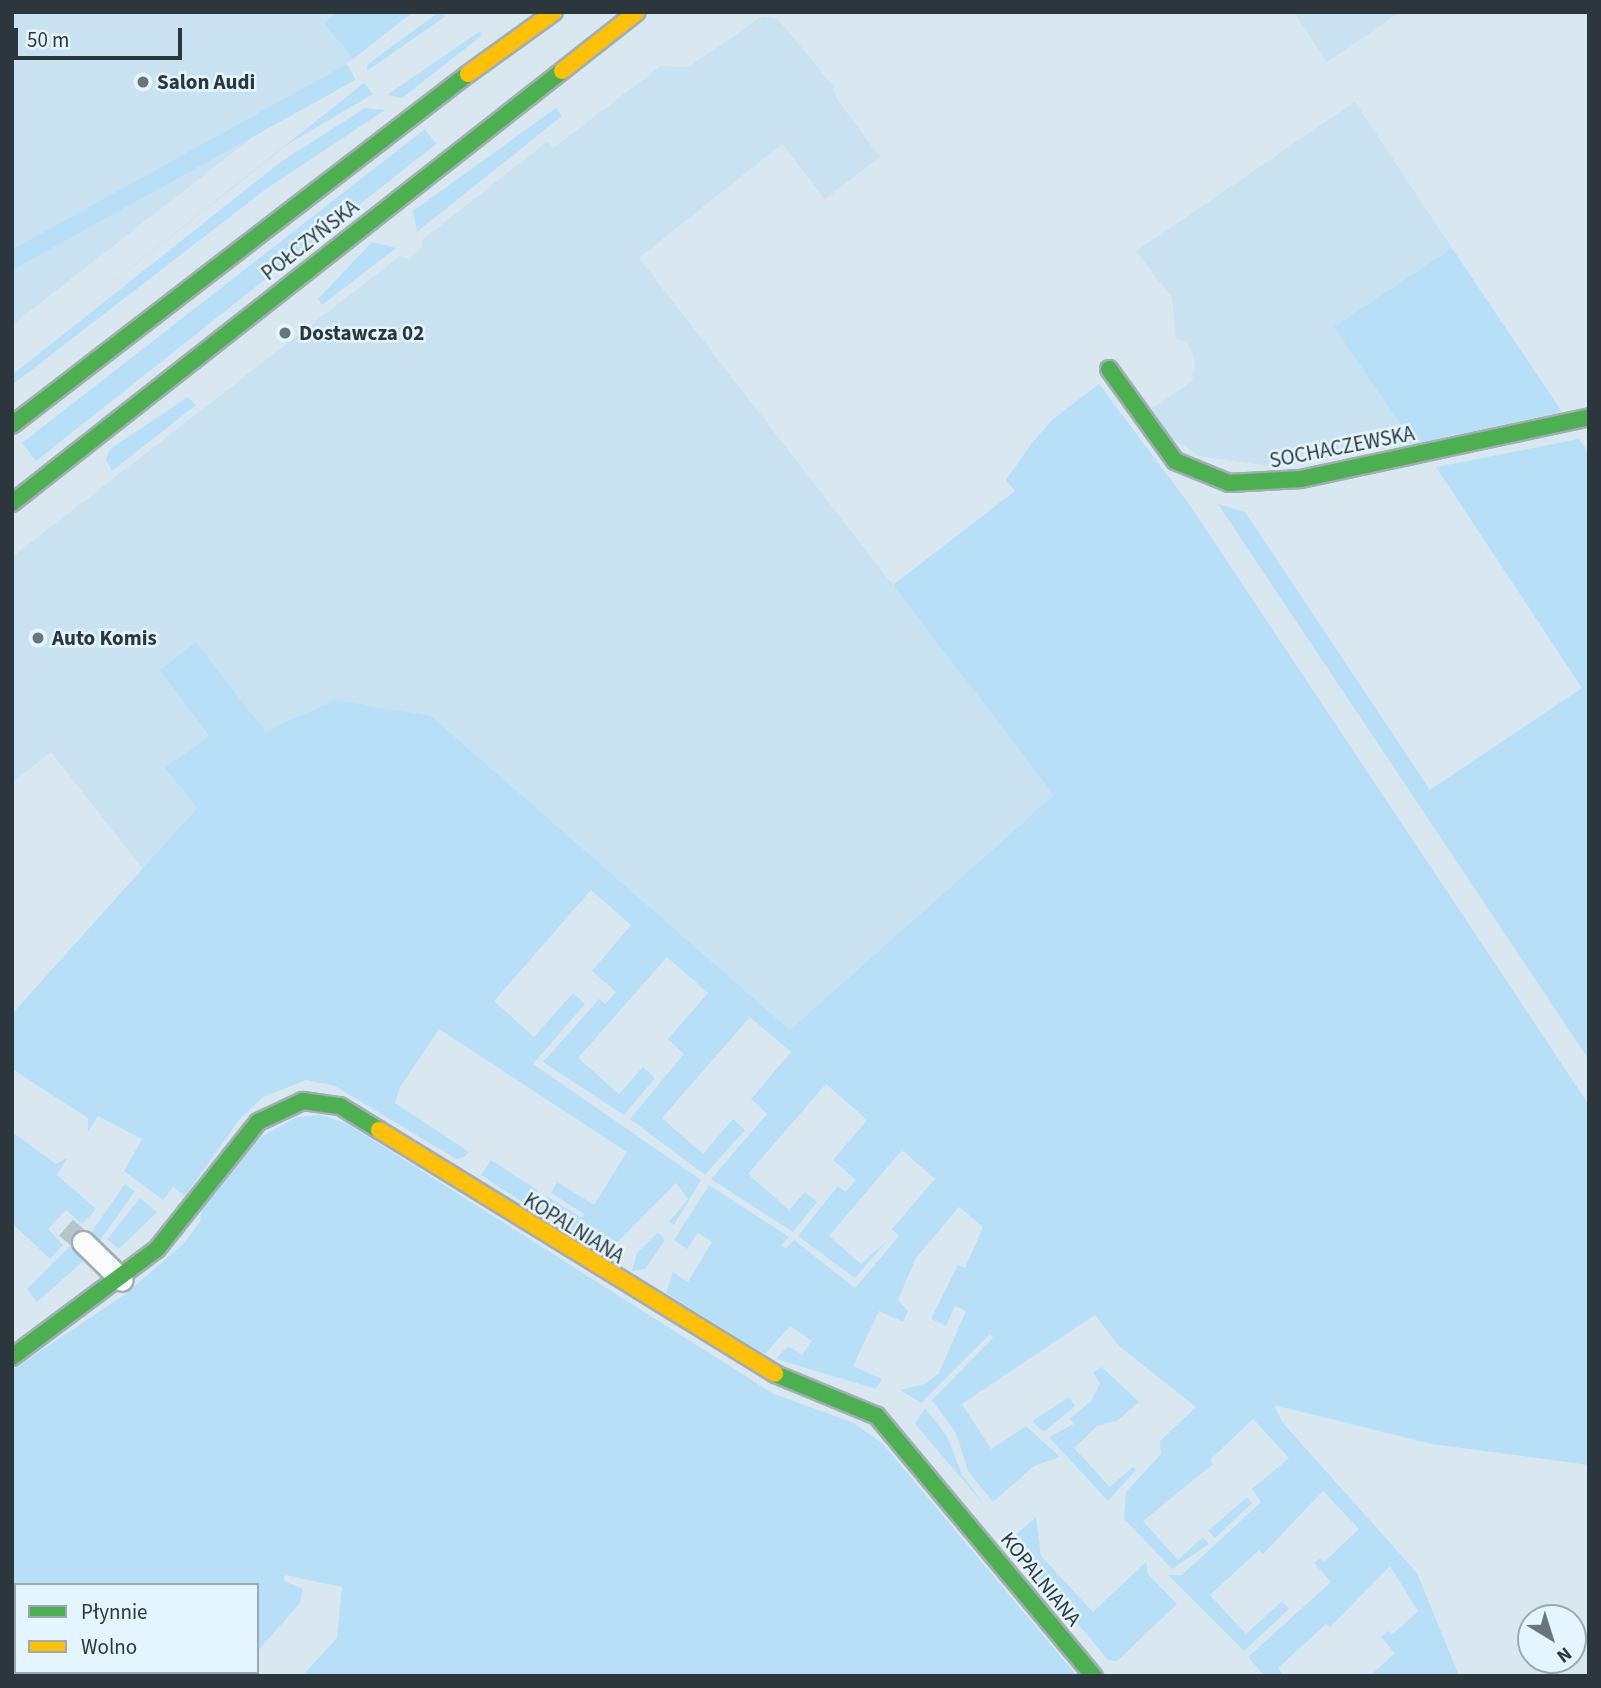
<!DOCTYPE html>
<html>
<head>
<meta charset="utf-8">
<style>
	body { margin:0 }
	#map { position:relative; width:1601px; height:1688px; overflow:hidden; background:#d9e7f0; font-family:"Source Sans 3",sans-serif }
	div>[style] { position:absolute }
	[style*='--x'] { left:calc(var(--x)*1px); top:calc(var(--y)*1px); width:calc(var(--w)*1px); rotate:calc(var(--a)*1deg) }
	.built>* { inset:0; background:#c9e2f1 }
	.green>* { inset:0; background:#b7e0f8; transform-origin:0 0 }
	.street-tunnel>* { height:21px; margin-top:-10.5px; transform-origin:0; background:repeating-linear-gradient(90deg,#b6c4cc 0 21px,transparent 0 31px) }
	.roads { filter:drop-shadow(2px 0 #a2adb4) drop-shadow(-2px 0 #a2adb4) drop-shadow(0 2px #a2adb4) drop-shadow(0 -2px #a2adb4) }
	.street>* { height:21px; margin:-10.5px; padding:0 10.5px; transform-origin:10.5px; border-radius:10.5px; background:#f9fbfd }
	.fast>* { height:16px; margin:-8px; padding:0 8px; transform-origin:8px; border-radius:8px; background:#4caf50 }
	.slow>* { height:16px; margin:-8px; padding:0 8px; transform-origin:8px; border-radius:8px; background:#ffc107 }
	.dots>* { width:19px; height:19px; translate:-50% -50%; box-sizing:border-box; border:4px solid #e5f5ff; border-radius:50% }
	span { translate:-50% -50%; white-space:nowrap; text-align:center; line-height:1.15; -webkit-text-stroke:5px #e5f5ff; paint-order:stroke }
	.poi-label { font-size:21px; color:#2c373d; font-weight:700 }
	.left { translate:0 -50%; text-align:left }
	.street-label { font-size:21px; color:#2c373d }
	.frame { position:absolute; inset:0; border:14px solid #2c373d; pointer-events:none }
	.legend { position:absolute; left:14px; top:1583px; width:245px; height:91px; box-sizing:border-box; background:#e5f5ff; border:2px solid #9ba9b1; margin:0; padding:9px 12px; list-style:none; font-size:21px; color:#2c373d }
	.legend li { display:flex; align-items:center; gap:14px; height:35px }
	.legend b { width:35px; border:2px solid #9ba9b1 }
	.north { position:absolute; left:1517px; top:1604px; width:70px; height:70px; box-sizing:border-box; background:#e5f5ff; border:2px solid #9ba9b1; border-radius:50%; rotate:142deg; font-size:19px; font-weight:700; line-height:28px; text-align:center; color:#2c373d }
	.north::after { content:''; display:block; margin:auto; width:24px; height:32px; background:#69757c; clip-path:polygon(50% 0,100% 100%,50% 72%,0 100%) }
	.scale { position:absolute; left:14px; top:28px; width:168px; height:32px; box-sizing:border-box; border:4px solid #2c373d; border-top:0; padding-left:9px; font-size:21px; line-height:24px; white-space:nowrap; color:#2c373d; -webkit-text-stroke:5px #e5f5ff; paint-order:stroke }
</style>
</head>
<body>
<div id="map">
	<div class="built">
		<i style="clip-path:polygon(12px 12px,413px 12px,12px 325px)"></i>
		<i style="clip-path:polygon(1294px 12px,1400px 12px,1327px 62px)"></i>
		<i style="clip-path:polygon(762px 16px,778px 19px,833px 86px,836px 98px,880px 157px,825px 199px,782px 144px,639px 258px,1055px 794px,790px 1030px,431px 716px,265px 731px,196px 642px,161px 670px,209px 737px,197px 808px,143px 869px,51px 752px,12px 782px,12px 557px,400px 256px,408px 259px,422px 247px,422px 240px,548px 141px,553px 148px,661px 66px,689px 67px)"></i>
		<i style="clip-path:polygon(1355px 102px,1452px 248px,1335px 327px,1414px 444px,1275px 467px,1199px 456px,1170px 437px,1151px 409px,1192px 381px,1195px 361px,1188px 343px,1176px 338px,1172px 298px,1136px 251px)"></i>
	</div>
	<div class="green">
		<i style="clip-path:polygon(338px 12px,413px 12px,353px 59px,324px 23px)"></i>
		<i style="clip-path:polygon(439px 12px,446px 16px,367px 71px,368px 64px)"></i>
		<i style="clip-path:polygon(480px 31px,481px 36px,402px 98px,387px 95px)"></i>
		<i style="left:347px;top:64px;width:18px;height:425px;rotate:61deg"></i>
		<i style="clip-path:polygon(364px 83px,373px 94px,288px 144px,12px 362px)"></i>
		<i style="clip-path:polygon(365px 108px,385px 110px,266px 189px,12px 385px,12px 375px,282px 161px)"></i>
		<i style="clip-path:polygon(556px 108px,562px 116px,417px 232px,413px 211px)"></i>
		<i style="clip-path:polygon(425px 129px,436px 144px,36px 461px,22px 443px)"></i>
		<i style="clip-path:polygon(372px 242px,396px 248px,322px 305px,318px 299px)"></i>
		<i style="clip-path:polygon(1452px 248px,1562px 412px,1414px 444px,1334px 327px)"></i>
		<i style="clip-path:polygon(1099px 384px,1189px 504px,1589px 1105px,1589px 1465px,1432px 1444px,1274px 1405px,1282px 1422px,1417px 1573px,1459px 1676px,1370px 1676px,1395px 1653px,1381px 1637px,1388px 1631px,1392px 1635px,1418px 1611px,1390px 1566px,1330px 1627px,1326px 1624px,1278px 1668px,1284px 1676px,1265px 1676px,1248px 1657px,1331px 1582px,1314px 1563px,1320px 1558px,1324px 1562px,1359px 1529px,1323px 1491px,1263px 1554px,1259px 1550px,1210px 1595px,1246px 1634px,1282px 1601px,1289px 1609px,1244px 1651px,1168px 1575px,1182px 1575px,1261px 1502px,1252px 1489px,1289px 1458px,1253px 1419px,1210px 1460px,1213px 1464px,1143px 1521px,1178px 1560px,1203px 1537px,1209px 1544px,1172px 1569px,1124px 1519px,1126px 1492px,1161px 1454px,1160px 1441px,1196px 1407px,1119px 1346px,1095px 1315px,962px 1404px,991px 1449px,1026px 1426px,1060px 1457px,1034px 1466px,993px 1502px,968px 1471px,956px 1433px,932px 1400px,993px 1338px,990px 1334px,921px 1403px,900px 1390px,926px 1384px,939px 1373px,966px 1311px,955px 1306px,946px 1326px,931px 1319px,958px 1265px,965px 1268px,983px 1227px,959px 1207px,916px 1258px,898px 1300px,908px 1311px,903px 1322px,879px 1311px,853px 1366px,882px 1379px,876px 1389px,776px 1359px,788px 1346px,802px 1355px,812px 1341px,790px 1326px,765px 1354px,666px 1293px,673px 1272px,688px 1282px,712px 1242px,698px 1233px,687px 1249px,674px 1240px,709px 1185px,789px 1237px,781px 1245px,786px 1248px,794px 1240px,855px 1288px,899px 1236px,892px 1229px,935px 1179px,902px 1150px,829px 1236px,861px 1264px,887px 1241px,855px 1278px,798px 1236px,838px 1186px,845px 1192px,856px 1180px,833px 1160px,867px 1120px,826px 1084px,748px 1174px,789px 1210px,805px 1192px,817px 1202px,793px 1232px,711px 1179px,767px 1114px,751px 1099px,791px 1052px,750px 1017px,662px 1118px,703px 1154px,733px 1119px,745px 1130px,705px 1175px,630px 1119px,684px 1054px,668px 1039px,708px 993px,667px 957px,578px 1058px,619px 1094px,643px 1067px,655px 1078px,624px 1115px,543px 1062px,599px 999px,605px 1004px,616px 992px,592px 971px,631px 925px,591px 890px,494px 1001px,534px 1037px,573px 993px,585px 1004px,533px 1064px,701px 1180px,674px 1225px,669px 1222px,688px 1199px,676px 1183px,606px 1254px,538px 1211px,548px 1197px,582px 1218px,584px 1214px,551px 1193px,557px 1182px,594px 1205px,627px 1152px,439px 1029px,400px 1087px,395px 1103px,469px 1152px,464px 1157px,456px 1159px,335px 1086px,306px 1080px,263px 1097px,239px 1120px,185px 1196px,173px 1187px,163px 1200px,124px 1171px,142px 1139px,98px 1116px,88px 1132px,88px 1118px,12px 1069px,12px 1014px,197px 808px,165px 768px,209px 736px,160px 670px,196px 642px,265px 731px,337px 700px,431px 716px,790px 1030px,1054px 795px,893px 585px,1015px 491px,1006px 480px,1032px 443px,1052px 420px)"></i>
		<i style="clip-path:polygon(188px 397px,196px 405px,112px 471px,106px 460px,110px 449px)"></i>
		<i style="clip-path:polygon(1579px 439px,1589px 453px,1589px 1060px,1218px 504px,1245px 512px,1430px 790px,1582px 688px,1436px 467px)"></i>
		<i style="clip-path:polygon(320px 1115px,346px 1123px,774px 1394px,854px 1423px,883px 1444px,1077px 1676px,302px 1676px,337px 1638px,342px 1587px,285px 1575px,284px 1581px,303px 1589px,300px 1603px,257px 1652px,257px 1585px,16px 1585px,16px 1672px,240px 1672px,12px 1676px,12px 1370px,127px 1293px,183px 1244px,200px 1222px,203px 1198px,259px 1138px,297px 1117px)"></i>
		<i style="clip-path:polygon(12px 1132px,56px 1164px,67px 1158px,57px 1175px,96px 1209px,82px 1224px,66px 1210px,48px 1229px,63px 1245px,50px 1259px,12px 1223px)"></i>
		<i style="left:491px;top:1160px;width:56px;height:18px;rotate:33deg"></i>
		<i style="left:125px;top:1184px;width:12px;height:64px;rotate:35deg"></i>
		<i style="clip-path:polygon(140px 1198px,157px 1212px,119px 1249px,107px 1239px)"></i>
		<i style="clip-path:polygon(658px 1232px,665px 1240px,645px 1269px,632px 1271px,637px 1253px)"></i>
		<i style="clip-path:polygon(72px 1244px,87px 1258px,37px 1302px,27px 1289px)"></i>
		<i style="clip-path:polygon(1102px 1367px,1139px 1402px,1118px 1420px,1097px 1426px,1074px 1448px,1110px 1487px,1133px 1467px,1136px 1470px,1108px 1501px,1049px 1437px,1074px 1424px,1070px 1419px,1091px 1401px,1100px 1384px,1093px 1372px)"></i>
		<i style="clip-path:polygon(1069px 1397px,1075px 1406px,1044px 1432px,1032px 1421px)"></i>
		<i style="clip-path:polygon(925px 1408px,947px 1436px,962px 1475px,986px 1507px,915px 1424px)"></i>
		<i style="clip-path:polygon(1247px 1497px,1252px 1503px,1215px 1538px,1208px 1531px)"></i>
		<i style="clip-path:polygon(1036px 1517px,1041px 1556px,1093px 1612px,1146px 1562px,1148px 1574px,1177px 1604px,1117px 1661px,1108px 1660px,1009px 1541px)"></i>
	</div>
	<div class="street-tunnel">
		<i style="--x:66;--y:1227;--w:23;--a:41"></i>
	</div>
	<div class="roads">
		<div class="street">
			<i style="--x:83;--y:1242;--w:54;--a:44.3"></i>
		</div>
		<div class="fast">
			<i style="--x:1109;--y:369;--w:113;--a:54.3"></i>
			<i style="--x:1175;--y:461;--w:58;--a:22.2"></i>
			<i style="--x:1229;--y:483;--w:72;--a:-3.2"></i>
			<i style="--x:1301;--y:479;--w:295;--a:-12.1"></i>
			<i style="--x:12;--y:425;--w:575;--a:-37.59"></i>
			<i style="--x:12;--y:503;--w:699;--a:-38.15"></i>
			<i style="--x:12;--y:1357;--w:181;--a:-36.7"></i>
			<i style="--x:157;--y:1249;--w:162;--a:-51.5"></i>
			<i style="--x:258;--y:1122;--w:50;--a:-25"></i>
			<i style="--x:303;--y:1101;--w:37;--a:8"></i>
			<i style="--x:340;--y:1106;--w:46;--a:31.6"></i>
			<i style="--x:775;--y:1374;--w:110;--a:22.4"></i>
			<i style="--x:877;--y:1416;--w:339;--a:50.2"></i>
		</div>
		<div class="slow">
			<i style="--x:562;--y:71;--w:95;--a:-38.2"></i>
			<i style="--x:468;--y:74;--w:106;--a:-35.8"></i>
			<i style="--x:379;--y:1130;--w:465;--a:31.6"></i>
		</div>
	</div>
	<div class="dots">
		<i style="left:143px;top:82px;background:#69757c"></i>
		<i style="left:285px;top:333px;background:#69757c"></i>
		<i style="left:38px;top:638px;background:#69757c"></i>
	</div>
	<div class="poi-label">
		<span class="left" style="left:157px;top:82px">Salon Audi</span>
		<span class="left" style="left:299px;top:333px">Dostawcza 02</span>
		<span class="left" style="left:52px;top:638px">Auto Komis</span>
	</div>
	<div class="street-label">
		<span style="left:310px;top:240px;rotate:-38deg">POŁCZYŃSKA</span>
		<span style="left:1342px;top:447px;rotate:-11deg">SOCHACZEWSKA</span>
		<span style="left:574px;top:1228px;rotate:32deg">KOPALNIANA</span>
		<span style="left:1041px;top:1579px;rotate:51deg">KOPALNIANA</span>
	</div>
	<div class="frame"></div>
	<ul class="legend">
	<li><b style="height:9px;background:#4caf50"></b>Płynnie</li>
	<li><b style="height:9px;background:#ffc107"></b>Wolno</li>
	</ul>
	<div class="north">N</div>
	<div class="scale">50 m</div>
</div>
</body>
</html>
